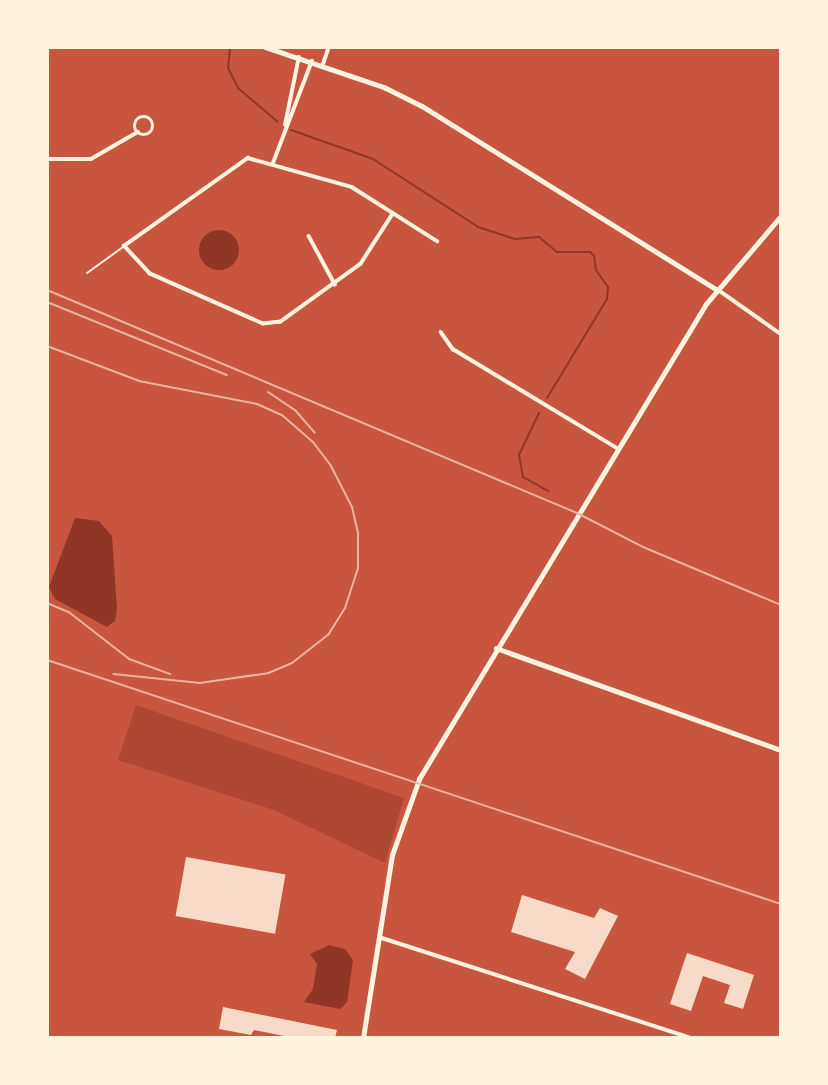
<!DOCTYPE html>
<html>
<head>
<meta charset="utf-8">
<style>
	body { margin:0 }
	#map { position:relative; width:828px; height:1085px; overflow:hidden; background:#c8553d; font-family:Rubik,sans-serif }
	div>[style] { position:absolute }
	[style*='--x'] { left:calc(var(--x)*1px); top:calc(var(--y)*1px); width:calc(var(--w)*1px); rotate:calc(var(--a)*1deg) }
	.green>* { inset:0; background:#ae4732 }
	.water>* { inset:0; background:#8f3625 }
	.round { border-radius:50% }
	.stream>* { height:2px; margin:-1px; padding:0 1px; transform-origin:1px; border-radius:1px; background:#8f3625 }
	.building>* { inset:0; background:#f7dbc8; transform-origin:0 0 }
	.service>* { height:2px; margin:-1px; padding:0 1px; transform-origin:1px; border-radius:1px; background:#fff3e0 }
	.minor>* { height:3.5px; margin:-1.75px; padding:0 1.75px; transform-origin:1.75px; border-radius:1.75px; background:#fff3e0 }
	.minor>.ring { margin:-1.75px; padding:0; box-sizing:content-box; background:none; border:3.5px solid #fff3e0; border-radius:50% }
	.tertiary>* { height:4.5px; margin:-2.25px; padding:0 2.25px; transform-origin:2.25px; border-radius:2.25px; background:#fff3e0 }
	.rail>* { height:2px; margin:-1px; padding:0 1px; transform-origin:1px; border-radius:1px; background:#e9b49f }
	span { translate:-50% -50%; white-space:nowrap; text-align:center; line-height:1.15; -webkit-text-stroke:5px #fff3e0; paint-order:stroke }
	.frame { position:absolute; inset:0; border:49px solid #fff3e0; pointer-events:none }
</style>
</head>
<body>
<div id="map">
	<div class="green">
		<i style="clip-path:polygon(136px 705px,404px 798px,385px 863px,274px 810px,118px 760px)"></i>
	</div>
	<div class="water">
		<i class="round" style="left:199px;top:230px;width:40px;height:40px"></i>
		<i style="clip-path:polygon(75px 518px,99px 521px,112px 536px,117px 609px,115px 621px,107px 627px,55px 599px,49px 587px)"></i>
		<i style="clip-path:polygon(329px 945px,345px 949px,353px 960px,347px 1002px,340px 1009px,304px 1002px,313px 989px,317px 964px,310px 954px)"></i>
	</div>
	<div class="stream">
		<i style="--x:230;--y:47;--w:21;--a:95"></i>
		<i style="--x:228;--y:68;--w:22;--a:63"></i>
		<i style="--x:238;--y:88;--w:52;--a:40.4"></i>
		<i style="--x:291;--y:130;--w:87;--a:19.5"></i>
		<i style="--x:373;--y:159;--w:125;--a:32.9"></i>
		<i style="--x:478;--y:227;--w:39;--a:18"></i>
		<i style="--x:515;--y:239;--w:24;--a:-5"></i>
		<i style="--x:539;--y:237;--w:23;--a:40"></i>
		<i style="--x:557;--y:252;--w:33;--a:0"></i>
		<i style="--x:590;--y:252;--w:6;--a:45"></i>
		<i style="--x:594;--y:256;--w:14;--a:82"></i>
		<i style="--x:596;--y:270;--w:21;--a:55"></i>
		<i style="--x:608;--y:287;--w:12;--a:95"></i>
		<i style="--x:607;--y:299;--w:116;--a:121.2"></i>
		<i style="--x:539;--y:413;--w:47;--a:115.5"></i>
		<i style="--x:519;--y:455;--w:22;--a:80"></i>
		<i style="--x:523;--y:477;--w:29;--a:29"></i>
	</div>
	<div class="building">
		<i style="left:186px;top:857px;width:101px;height:60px;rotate:10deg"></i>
		<i style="clip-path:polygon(522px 895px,594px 918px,600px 908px,618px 916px,585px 979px,565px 969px,575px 952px,511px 932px)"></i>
		<i style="clip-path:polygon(687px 953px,754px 975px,743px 1009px,724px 1003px,730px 985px,703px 976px,691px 1011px,670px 1004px)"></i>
		<i style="clip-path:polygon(223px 1007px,337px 1030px,335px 1038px,294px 1038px,254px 1030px,251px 1035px,219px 1029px)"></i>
	</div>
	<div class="service">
		<i style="--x:87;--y:273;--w:44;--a:-35.8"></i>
	</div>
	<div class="minor">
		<i style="--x:323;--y:64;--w:18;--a:-71"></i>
		<i class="ring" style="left:135px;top:117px;width:14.5px;height:14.5px"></i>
		<i style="--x:285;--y:125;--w:69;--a:-78.4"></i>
		<i style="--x:47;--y:159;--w:44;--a:0"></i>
		<i style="--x:91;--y:159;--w:54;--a:-29.9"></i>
		<i style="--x:273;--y:163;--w:109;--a:-69.1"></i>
		<i style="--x:393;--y:214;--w:59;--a:122.6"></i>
		<i style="--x:361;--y:264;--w:99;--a:144.1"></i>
		<i style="--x:281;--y:322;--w:18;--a:174"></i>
		<i style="--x:263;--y:324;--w:124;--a:-156.1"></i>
		<i style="--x:150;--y:274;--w:38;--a:-133"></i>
		<i style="--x:124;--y:246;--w:152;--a:-35.4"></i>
		<i style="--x:248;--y:158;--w:108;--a:15.6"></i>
		<i style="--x:352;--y:187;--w:101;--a:32.4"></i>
		<i style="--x:309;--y:236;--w:55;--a:61.6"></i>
		<i style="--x:717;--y:289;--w:78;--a:35.1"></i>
		<i style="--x:441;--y:332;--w:21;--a:55"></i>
		<i style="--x:453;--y:349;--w:192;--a:31.1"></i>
		<i style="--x:382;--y:938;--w:325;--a:17.9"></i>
	</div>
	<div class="tertiary">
		<i style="--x:265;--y:47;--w:126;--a:18.6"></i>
		<i style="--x:384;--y:87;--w:42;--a:26.6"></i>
		<i style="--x:422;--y:106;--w:346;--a:31.9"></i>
		<i style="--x:496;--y:648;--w:303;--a:19.7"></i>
		<i style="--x:363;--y:1038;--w:185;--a:-81"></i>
		<i style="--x:392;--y:855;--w:81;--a:-70.4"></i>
		<i style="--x:419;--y:779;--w:555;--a:-58.86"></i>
		<i style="--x:706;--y:304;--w:116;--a:-49.6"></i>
	</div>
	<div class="rail">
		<i style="--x:47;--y:290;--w:575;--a:22.82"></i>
		<i style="--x:577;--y:513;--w:74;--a:27.3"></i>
		<i style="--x:643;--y:547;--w:150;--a:22.8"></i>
		<i style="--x:47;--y:302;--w:194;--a:22.1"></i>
		<i style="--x:47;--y:346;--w:98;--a:20.8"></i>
		<i style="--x:139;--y:381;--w:120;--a:11"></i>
		<i style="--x:257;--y:404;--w:27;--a:24"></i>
		<i style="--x:282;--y:415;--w:41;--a:41.1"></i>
		<i style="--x:313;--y:442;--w:30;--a:53"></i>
		<i style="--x:331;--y:466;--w:46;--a:62.9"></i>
		<i style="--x:352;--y:507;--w:27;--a:77"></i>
		<i style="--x:358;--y:533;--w:35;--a:90"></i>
		<i style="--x:358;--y:568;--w:42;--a:108"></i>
		<i style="--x:345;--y:608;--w:31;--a:122"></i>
		<i style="--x:329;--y:634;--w:47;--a:141.9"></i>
		<i style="--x:292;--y:663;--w:25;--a:157"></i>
		<i style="--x:269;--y:673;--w:70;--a:171.8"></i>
		<i style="--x:200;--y:683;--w:87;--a:-174.1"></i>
		<i style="--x:268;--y:392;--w:32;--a:34"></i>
		<i style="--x:295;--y:410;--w:30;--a:49"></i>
		<i style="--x:47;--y:603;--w:25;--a:23"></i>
		<i style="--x:70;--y:613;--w:75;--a:37.9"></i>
		<i style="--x:129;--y:659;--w:44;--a:20.1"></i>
		<i style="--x:47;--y:660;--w:773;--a:18.39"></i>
	</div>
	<div class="frame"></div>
</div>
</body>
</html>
